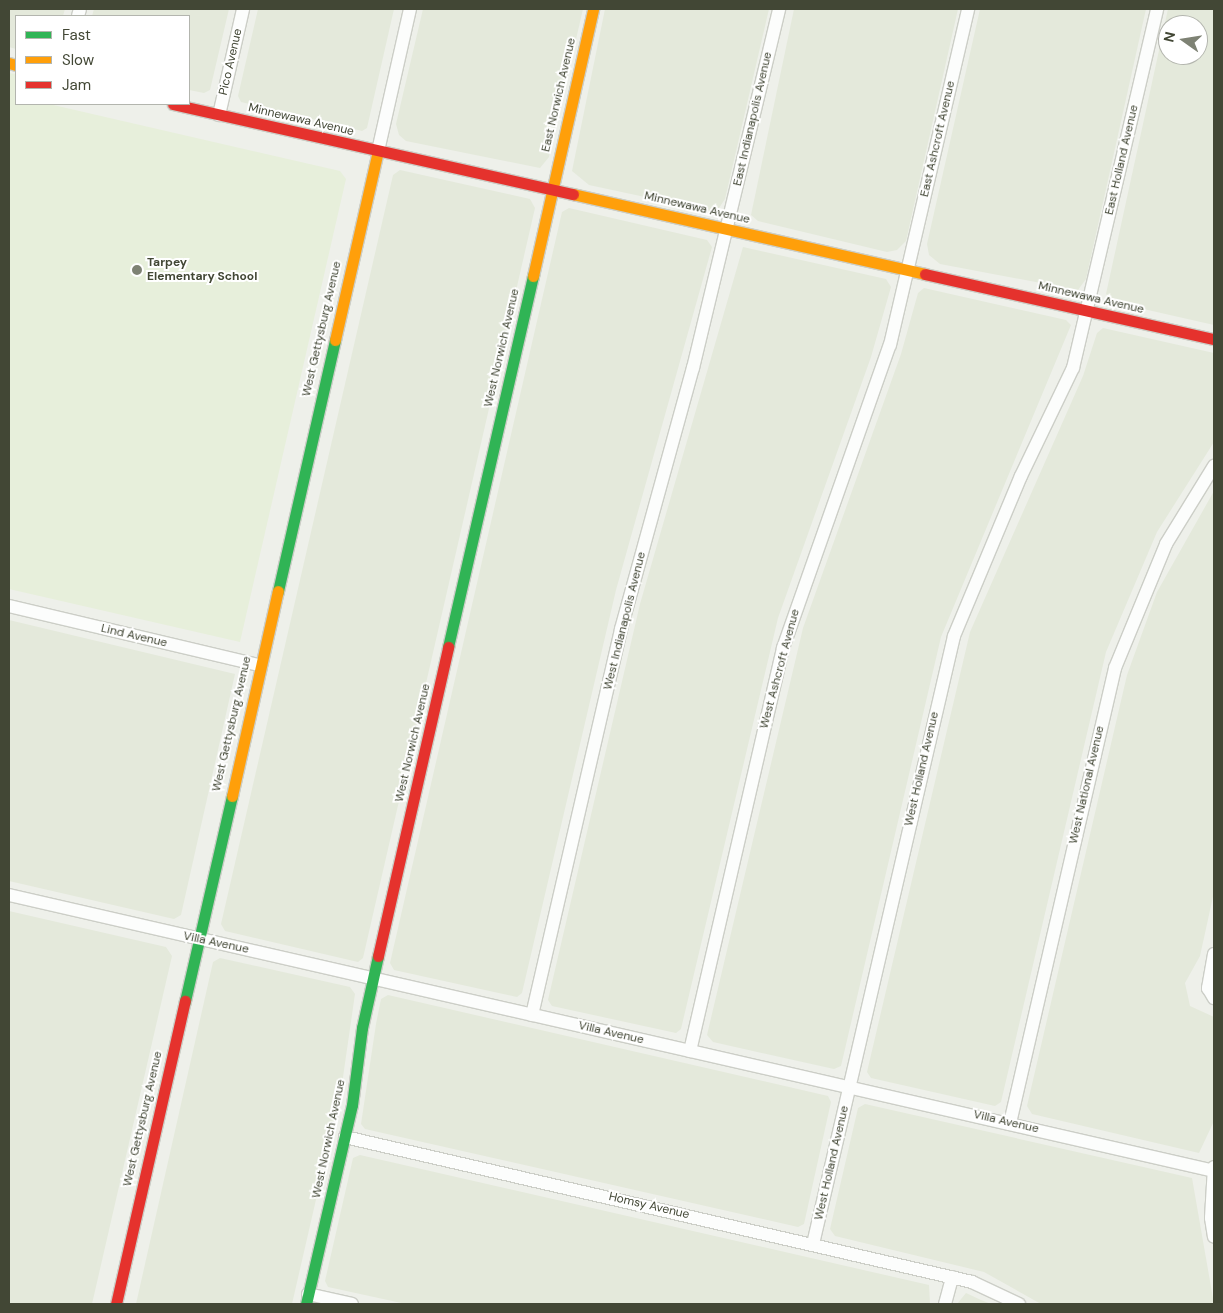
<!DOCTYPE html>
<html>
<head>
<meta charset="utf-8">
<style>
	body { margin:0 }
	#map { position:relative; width:1223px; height:1313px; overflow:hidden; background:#eef0ea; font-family:"DM Sans",sans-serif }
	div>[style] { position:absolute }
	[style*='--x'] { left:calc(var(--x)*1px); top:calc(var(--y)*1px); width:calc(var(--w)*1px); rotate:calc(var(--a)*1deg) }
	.residential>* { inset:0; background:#e4e9db }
	.education>* { inset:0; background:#e7efdb }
	.roads { filter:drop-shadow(1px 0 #cccec7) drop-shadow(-1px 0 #cccec7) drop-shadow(0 1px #cccec7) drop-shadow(0 -1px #cccec7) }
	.street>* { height:12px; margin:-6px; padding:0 6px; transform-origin:6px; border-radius:6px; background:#fcfdfc }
	.fast>* { height:11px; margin:-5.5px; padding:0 5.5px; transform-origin:5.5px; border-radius:5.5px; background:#30b455 }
	.slow>* { height:11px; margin:-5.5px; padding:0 5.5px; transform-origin:5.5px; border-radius:5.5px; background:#ff9f0a }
	.jam>* { height:11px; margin:-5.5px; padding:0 5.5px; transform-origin:5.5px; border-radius:5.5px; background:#e5322d }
	.dots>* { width:14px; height:14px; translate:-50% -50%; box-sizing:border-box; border:2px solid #fff; border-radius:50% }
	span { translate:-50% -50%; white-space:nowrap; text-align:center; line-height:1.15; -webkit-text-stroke:4px #fff; paint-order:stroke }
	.street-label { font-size:12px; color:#424735 }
	.poi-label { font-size:12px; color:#424735; font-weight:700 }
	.left { translate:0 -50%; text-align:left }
	.frame { position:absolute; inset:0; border:10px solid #424735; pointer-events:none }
	.legend { position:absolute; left:15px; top:15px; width:175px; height:90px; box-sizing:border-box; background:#fff; border:1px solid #b3b5ae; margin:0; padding:6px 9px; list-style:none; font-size:15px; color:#424735 }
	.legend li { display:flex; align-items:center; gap:10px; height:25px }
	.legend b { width:25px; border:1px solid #b3b5ae }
	.north { position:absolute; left:1158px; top:15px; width:50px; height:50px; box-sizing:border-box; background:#fff; border:1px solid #b3b5ae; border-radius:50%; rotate:283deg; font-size:14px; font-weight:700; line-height:20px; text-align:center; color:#424735 }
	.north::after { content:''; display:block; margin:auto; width:18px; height:22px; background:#7e8274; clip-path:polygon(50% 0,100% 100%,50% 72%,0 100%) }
</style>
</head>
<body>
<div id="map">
	<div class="residential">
		<i style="clip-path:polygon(9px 9px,65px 9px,63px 16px,16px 16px,16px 49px,9px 47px)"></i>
		<i style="clip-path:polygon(94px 9px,229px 9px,210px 90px,204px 93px,189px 90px,189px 16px,92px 16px)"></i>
		<i style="clip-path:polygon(258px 9px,394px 9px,367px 128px,362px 131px,241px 102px,238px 96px)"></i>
		<i style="clip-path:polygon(423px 9px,583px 9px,549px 157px,540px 168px,406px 141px,399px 135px,396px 124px)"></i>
		<i style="clip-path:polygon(605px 9px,769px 9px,725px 199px,719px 208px,710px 211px,589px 185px,572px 171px)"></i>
		<i style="clip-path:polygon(794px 9px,958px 9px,906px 241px,897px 250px,887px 252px,758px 221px,751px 215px)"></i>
		<i style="clip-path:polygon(980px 9px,1146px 9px,1086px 279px,1078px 290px,940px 264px,929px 255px,927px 244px)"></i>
		<i style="clip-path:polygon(evenodd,1168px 9px,1214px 9px,1214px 325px,1117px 303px,1106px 294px,1168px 9px,1168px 25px,1198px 25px,1198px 55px,1168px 55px,1168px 25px)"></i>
		<i style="clip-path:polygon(400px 170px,530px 199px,535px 208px,363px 958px,358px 962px,225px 931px,221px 924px,393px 175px)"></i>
		<i style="clip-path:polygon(569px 208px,707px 240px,712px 247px,616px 590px,522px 993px,517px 997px,394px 970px,390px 963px,562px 212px)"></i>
		<i style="clip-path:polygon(743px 247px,886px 279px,891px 287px,871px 357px,778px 618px,681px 1029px,676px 1033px,552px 1006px,548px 1000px,640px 604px)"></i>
		<i style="clip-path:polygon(924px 288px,1066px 320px,1071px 325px,941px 637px,841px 1066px,834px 1069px,713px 1042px,707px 1035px,803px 628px,901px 354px,918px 293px)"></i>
		<i style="clip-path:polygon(1103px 328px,1214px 353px,1214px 442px,1157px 532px,1106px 652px,1001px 1102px,995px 1106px,871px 1078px,867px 1072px,970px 632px,1083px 376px,1097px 333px)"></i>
		<i style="clip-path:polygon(1214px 491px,1214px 892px,1200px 956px,1185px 983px,1190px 1006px,1214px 1017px,1214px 1121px,1199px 1153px,1032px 1114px,1027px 1106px,1127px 675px,1157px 592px)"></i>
		<i style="clip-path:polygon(9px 620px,235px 674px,181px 915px,174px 919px,9px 881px)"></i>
		<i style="clip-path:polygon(9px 911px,166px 947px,172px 956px,92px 1304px,9px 1304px)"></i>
		<i style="clip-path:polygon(220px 958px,350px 987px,355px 994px,341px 1091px,292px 1304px,136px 1304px,213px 962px)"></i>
		<i style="clip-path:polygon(388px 995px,828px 1096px,831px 1102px,804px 1224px,798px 1227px,365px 1129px,361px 1124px,376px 1024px,381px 999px)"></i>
		<i style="clip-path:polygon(865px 1104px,1192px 1178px,1214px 1304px,1041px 1304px,984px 1272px,835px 1236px,830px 1229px,858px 1108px)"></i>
		<i style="clip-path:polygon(360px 1155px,929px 1285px,930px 1304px,406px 1304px,328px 1287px,325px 1281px,353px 1158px)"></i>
		<i style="clip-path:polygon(966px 1293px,981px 1300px,991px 1304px,957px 1304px)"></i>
	</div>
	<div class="education">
		<i style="clip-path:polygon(9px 73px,16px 74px,16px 104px,49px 104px,340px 171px,346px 179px,240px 642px,9px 589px)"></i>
	</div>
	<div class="roads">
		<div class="street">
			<i style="--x:78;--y:16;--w:7;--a:-74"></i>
			<i style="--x:219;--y:115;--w:109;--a:-77.2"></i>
			<i style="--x:378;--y:151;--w:146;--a:-77.3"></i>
			<i style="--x:9;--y:606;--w:257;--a:13.3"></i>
			<i style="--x:9;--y:895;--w:1236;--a:12.9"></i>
			<i style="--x:1214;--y:954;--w:35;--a:100"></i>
			<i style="--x:1208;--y:988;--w:12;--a:59"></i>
			<i style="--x:532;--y:1015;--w:396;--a:-77"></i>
			<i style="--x:621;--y:629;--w:271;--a:-74.6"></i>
			<i style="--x:693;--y:368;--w:369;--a:-76.5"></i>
			<i style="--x:690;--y:1051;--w:414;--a:-77"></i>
			<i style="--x:783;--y:648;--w:321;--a:-70.6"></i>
			<i style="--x:890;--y:345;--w:345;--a:-76.9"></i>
			<i style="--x:1010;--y:1123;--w:467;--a:-77"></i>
			<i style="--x:1115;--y:668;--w:134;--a:-67.6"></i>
			<i style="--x:1166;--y:544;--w:92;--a:-58.4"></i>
			<i style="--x:345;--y:1137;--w:644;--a:13.02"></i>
			<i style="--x:972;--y:1282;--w:52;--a:25.1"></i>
			<i style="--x:1214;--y:1167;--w:51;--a:93.4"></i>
			<i style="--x:1211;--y:1218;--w:19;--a:81"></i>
			<i style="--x:813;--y:1244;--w:624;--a:-76.94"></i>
			<i style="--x:954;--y:636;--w:173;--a:-67.3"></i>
			<i style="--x:1021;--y:476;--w:120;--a:-64.3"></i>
			<i style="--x:1073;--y:368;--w:369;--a:-76.8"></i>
			<i style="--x:308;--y:1294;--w:45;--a:12.8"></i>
			<i style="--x:945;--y:1304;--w:28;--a:-75"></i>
		</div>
		<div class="fast">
			<i style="--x:278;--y:591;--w:257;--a:-77.2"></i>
			<i style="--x:448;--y:647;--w:381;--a:-77.1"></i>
			<i style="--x:185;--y:1001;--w:210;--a:-77.1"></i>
			<i style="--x:306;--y:1304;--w:204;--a:-77"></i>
			<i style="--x:352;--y:1105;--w:78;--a:-82.6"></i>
			<i style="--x:362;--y:1028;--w:74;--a:-77.5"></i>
		</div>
		<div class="slow">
			<i style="--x:9;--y:63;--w:7;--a:16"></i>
			<i style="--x:573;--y:194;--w:361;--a:12.8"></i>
			<i style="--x:533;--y:276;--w:274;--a:-77.3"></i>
			<i style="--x:335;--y:340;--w:194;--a:-77.2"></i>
			<i style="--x:232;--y:796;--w:210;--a:-77.4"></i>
		</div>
		<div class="jam">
			<i style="--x:173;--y:104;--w:410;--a:12.7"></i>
			<i style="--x:925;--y:274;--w:296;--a:12.7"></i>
			<i style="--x:378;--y:956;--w:317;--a:-77.2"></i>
			<i style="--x:116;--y:1304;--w:311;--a:-77.2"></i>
		</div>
	</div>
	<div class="dots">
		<i style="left:137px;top:270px;background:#7e8274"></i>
	</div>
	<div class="street-label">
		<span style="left:231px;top:62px;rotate:-77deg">Pico Avenue</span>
		<span style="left:559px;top:95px;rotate:-77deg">East Norwich Avenue</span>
		<span style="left:753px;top:119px;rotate:-77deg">East Indianapolis Avenue</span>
		<span style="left:301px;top:120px;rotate:13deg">Minnewawa Avenue</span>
		<span style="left:938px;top:139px;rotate:-77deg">East Ashcroft Avenue</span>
		<span style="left:1122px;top:160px;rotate:-77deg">East Holland Avenue</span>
		<span style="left:697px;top:208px;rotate:13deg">Minnewawa Avenue</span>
		<span style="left:1091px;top:298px;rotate:13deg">Minnewawa Avenue</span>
		<span style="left:322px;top:329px;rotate:-77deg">West Gettysburg Avenue</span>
		<span style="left:502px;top:348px;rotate:-77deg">West Norwich Avenue</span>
		<span style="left:625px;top:621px;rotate:-76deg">West Indianapolis Avenue</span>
		<span style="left:134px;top:636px;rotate:13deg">Lind Avenue</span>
		<span style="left:780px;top:669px;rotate:-75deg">West Ashcroft Avenue</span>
		<span style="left:232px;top:724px;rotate:-77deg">West Gettysburg Avenue</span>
		<span style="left:413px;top:743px;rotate:-77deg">West Norwich Avenue</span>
		<span style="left:922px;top:769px;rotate:-77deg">West Holland Avenue</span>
		<span style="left:1087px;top:785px;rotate:-77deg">West National Avenue</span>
		<span style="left:216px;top:943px;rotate:12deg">Villa Avenue</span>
		<span style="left:611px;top:1033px;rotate:13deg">Villa Avenue</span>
		<span style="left:143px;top:1119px;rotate:-77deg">West Gettysburg Avenue</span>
		<span style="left:1006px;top:1122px;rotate:13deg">Villa Avenue</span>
		<span style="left:329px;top:1139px;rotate:-78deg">West Norwich Avenue</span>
		<span style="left:832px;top:1163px;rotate:-77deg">West Holland Avenue</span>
		<span style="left:649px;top:1206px;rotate:13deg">Homsy Avenue</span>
	</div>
	<div class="poi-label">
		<span class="left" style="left:147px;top:270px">Tarpey<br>Elementary School</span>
	</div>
	<div class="frame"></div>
	<ul class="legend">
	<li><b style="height:6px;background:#30b455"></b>Fast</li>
	<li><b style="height:6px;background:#ff9f0a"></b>Slow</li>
	<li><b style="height:6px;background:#e5322d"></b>Jam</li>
	</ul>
	<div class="north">N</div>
</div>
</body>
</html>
